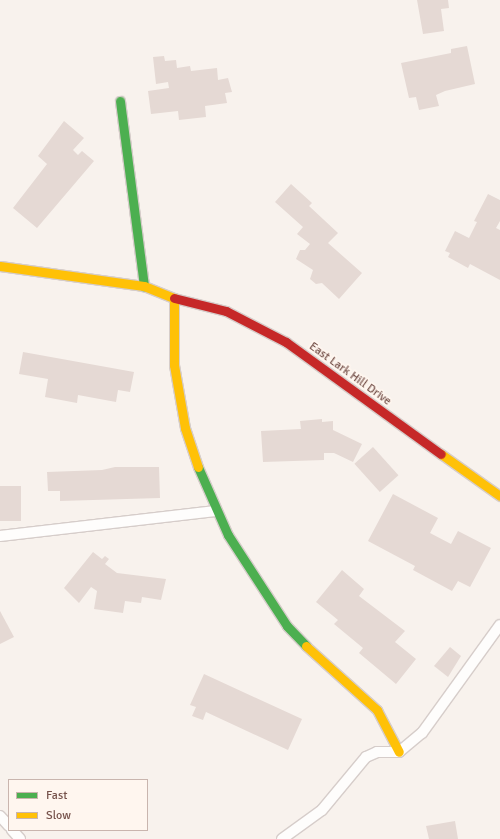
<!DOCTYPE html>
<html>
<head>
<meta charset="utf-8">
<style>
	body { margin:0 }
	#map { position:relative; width:500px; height:839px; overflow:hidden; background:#f8f2ed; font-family:Signika,sans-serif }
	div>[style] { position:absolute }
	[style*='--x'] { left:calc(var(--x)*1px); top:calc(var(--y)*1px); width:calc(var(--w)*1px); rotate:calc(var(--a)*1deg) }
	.building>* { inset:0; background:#e5d9d4; transform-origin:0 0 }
	.roads { filter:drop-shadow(1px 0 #d6cdca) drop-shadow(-1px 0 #d6cdca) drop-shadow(0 1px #d6cdca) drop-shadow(0 -1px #d6cdca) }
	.lane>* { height:10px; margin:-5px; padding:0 5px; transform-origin:5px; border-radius:5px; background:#fefdfc }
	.fast>* { height:9px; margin:-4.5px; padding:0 4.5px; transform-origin:4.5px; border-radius:4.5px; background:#4caf50 }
	.slow>* { height:9px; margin:-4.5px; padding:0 4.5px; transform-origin:4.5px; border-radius:4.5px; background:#ffc107 }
	.jam>* { height:9px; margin:-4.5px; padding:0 4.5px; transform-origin:4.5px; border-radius:4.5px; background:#c62828 }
	span { translate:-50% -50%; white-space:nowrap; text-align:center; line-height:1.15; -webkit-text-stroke:3.5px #fff6ef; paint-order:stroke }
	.street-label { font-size:12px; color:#77534c }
	.legend { position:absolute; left:8px; top:779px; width:140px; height:52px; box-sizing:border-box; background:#fff6ef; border:1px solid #c9b5ae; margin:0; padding:5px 7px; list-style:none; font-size:12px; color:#77534c }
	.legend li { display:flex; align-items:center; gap:8px; height:20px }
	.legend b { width:20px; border:1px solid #c9b5ae }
</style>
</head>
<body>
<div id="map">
	<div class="building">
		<i style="clip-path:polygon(417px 0,448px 0,449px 8px,441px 9px,444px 31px,423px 34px)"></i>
		<i style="clip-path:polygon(467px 46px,475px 84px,445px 91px,436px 95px,439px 106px,419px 110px,416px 97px,409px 98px,401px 63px,451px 53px,451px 49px)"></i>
		<i style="clip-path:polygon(164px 56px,165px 61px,176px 60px,177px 68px,190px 66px,191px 71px,217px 68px,218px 80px,228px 78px,232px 92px,225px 93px,227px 103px,205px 106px,206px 117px,179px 120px,178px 111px,151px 114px,148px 91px,169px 88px,168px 82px,156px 84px,153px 57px)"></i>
		<i style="clip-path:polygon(64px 121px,84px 138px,73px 150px,78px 155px,82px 151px,94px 161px,37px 228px,13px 208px,47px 164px,38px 156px)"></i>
		<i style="clip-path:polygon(291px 184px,312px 203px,309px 206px,338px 233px,328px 243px,362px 273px,339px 299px,322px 283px,316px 284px,310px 279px,313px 270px,296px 259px,300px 250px,305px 250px,310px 244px,297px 234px,303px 227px,275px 202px)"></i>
		<i style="clip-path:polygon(488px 194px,500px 200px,500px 221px,496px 228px,500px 230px,500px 280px,470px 264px,468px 268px,448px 257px,450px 253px,445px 251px,455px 231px,469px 238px,477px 222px,474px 221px)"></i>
		<i style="clip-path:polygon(23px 352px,134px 372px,130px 392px,118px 390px,116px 402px,78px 395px,77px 403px,45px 397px,48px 379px,19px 374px)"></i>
		<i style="clip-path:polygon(322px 419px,322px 422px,333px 421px,333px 430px,362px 444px,353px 462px,334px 453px,324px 453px,324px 460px,263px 462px,261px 431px,301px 429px,300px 421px)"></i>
		<i style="left:373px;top:447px;width:38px;height:25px;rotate:48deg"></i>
		<i style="clip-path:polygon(115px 467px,159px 467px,160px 498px,60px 501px,60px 491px,48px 491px,47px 472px,102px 470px)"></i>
		<i style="left:0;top:486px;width:21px;height:35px"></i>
		<i style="clip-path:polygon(393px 494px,438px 518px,430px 533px,451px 544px,458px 531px,491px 548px,470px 587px,458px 581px,452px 591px,413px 570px,415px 566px,368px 541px)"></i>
		<i style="clip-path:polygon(93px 552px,102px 559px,105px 556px,109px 559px,105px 564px,117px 573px,166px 579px,161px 600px,142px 597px,141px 603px,125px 601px,123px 613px,94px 609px,97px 591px,91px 587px,79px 603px,64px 588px)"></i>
		<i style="clip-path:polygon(342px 570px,364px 589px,359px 596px,405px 631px,395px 642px,416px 659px,396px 684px,359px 653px,363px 648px,334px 624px,338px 620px,316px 602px)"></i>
		<i style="clip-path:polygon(0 611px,14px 637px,0 644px)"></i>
		<i style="clip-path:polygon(450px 647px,461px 656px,448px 677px,434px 666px)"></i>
		<i style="clip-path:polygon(204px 674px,302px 719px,288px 750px,206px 712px,203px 720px,192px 716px,196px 707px,190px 705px)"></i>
		<i style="clip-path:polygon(455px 821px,458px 839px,429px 839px,426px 826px)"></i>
	</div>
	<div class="roads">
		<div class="lane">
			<i style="--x:0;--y:536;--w:217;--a:-6.6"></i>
			<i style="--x:0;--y:816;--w:13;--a:48"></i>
			<i style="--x:12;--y:830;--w:12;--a:48"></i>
			<i style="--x:282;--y:839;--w:49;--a:-35.9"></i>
			<i style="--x:322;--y:810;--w:69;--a:-50.3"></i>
			<i style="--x:366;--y:757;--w:12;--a:-24"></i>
			<i style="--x:377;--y:752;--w:22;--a:0"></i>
			<i style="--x:399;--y:752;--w:30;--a:-40"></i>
			<i style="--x:422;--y:733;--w:133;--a:-54.2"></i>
		</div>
		<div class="fast">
			<i style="--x:120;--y:101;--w:187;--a:82.6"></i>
			<i style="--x:198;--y:467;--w:74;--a:66.2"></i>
			<i style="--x:228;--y:535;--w:108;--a:57"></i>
			<i style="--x:287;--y:626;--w:28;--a:46"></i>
		</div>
		<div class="slow">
			<i style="--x:0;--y:266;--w:145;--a:7.9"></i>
			<i style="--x:144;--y:286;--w:32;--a:22"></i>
			<i style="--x:174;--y:298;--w:67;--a:90"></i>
			<i style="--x:174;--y:365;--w:64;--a:80.1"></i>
			<i style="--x:185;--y:428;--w:41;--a:71.6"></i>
			<i style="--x:441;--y:454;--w:72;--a:35.4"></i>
			<i style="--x:306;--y:646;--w:96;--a:42"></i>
			<i style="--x:377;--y:710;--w:47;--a:62.4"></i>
		</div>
		<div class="jam">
			<i style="--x:174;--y:298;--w:54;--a:14"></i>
			<i style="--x:226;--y:311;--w:68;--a:27.3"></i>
			<i style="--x:286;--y:342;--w:191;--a:35.9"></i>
		</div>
	</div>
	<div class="street-label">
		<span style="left:350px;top:374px;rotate:36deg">East Lark Hill Drive</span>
	</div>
	<ul class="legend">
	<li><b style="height:5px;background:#4caf50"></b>Fast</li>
	<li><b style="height:5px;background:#ffc107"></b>Slow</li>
	</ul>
</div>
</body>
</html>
